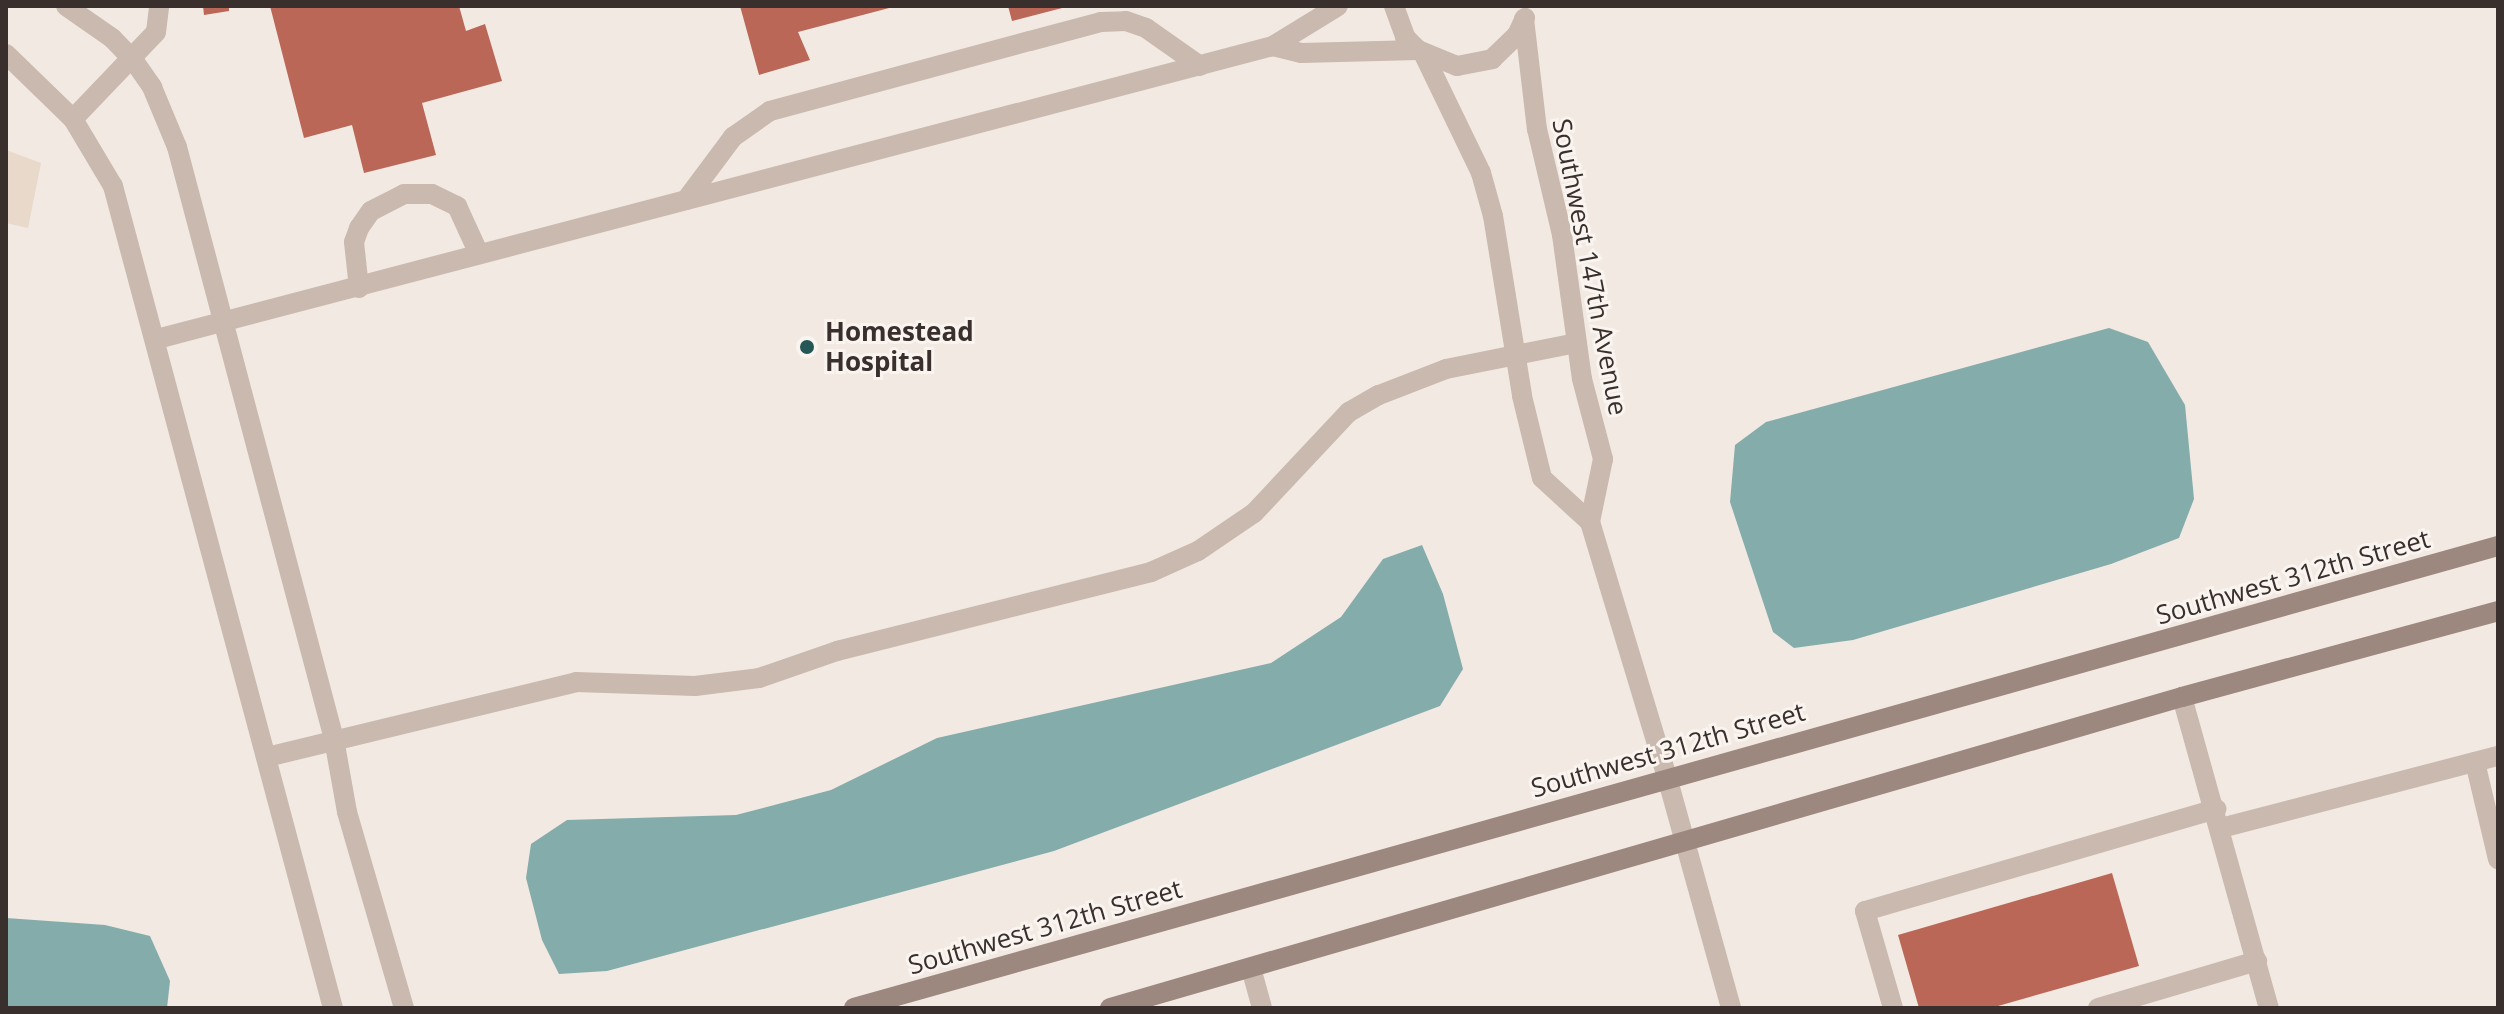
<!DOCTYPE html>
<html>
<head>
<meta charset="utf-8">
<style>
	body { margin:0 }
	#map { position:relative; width:2504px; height:1014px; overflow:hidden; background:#f2e9e2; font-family:"Open Sans",sans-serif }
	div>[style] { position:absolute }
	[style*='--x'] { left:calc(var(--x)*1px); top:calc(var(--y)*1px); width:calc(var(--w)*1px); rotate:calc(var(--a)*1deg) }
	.plaza>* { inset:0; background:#e8d9cb }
	.water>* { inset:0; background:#84acaa }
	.building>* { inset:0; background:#bb6757 }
	.service>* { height:20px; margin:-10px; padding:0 10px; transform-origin:10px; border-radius:10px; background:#c9b9af }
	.minor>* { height:20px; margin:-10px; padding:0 10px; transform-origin:10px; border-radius:10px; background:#c9b9af }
	.tertiary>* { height:20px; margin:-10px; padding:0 10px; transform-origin:10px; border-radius:10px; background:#c9b9af }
	.secondary>* { height:20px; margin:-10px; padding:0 10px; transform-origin:10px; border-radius:10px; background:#9d8880 }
	.dots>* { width:22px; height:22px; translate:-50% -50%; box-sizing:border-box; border:4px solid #f9f4ef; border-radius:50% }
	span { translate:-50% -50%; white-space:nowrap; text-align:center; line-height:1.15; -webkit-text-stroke:6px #f9f4ef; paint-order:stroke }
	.street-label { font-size:26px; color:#392f2c }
	.poi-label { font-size:26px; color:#392f2c; font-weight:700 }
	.left { translate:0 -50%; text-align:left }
	.frame { position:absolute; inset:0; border:8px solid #392f2c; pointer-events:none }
</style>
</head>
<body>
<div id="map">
	<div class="plaza">
		<i style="clip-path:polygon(6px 150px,41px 163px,28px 228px,6px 223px)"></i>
	</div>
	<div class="water">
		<i style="clip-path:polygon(2109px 328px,2148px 342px,2185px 405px,2194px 499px,2179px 538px,2111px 564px,1853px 640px,1794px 648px,1773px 632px,1730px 502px,1735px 445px,1766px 422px)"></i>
		<i style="clip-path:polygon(1422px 545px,1443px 594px,1463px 669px,1440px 706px,1054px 851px,607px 971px,559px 974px,542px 940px,526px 878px,531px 844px,567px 820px,736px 815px,831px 790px,937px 738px,1271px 663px,1341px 617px,1383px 559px)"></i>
		<i style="clip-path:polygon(6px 918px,105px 925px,150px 936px,170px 981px,167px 1008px,6px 1008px)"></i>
	</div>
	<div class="building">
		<i style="clip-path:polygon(203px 6px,229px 6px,229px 11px,204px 15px)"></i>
		<i style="clip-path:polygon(270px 6px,459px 6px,466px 31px,485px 24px,502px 81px,422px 103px,436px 155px,364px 173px,352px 125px,304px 138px)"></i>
		<i style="clip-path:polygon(740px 6px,893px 6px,893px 7px,798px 32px,810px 60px,759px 75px)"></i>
		<i style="clip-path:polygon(1008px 6px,1066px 6px,1066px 7px,1012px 21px)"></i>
		<i style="clip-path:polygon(2112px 873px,2139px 966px,1991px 1008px,1919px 1008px,1898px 935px)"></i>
	</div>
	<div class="service">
		<i style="--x:66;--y:6;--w:56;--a:34.8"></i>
		<i style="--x:112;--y:38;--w:32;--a:46"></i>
		<i style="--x:134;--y:61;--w:32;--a:55"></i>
		<i style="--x:152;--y:87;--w:65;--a:67.4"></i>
		<i style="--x:177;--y:147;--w:612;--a:75.15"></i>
		<i style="--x:334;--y:739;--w:74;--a:79.9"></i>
		<i style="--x:347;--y:812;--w:204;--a:73.8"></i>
		<i style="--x:1273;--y:46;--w:29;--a:14"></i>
		<i style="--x:1301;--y:53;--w:117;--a:-1.5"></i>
		<i style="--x:6;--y:54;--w:93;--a:44.1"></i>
		<i style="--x:73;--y:119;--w:78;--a:59.2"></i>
		<i style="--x:113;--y:186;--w:851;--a:75.02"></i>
		<i style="--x:73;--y:119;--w:120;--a:-46.3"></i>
		<i style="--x:156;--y:32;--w:26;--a:-83"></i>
		<i style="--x:686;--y:200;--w:79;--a:-53.3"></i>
		<i style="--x:733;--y:137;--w:45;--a:-35.1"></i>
		<i style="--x:770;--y:111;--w:269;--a:-15.1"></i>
		<i style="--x:1030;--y:41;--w:73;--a:-15"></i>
		<i style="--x:1101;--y:22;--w:25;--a:-2"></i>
		<i style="--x:1126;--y:21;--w:21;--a:19"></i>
		<i style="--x:1146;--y:28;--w:66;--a:35.1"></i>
		<i style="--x:359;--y:288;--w:46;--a:-96.2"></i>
		<i style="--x:354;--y:242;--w:15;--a:-70"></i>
		<i style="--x:359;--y:228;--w:21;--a:-55"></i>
		<i style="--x:371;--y:211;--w:37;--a:-27"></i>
		<i style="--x:404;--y:194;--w:28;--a:0"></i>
		<i style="--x:432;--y:194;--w:28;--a:26"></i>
		<i style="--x:457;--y:206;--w:53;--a:65.4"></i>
		<i style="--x:157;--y:339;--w:1154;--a:-14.71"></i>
		<i style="--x:1273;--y:46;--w:76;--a:-31.6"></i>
		<i style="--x:2182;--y:697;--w:323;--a:74.4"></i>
		<i style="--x:267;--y:757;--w:318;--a:-13.6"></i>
		<i style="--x:576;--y:682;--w:119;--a:1.9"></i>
		<i style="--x:695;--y:686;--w:64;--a:-7.1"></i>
		<i style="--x:759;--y:678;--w:83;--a:-19.1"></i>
		<i style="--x:837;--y:651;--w:324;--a:-14.1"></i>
		<i style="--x:1151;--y:572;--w:51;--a:-24.1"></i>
		<i style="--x:1198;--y:551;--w:68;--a:-34.2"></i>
		<i style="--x:1254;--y:513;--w:139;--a:-46.8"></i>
		<i style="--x:1349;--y:412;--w:34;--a:-30"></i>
		<i style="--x:1379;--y:395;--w:72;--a:-21.2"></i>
		<i style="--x:1446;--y:369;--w:133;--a:-11.3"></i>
		<i style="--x:2475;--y:762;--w:100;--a:76.7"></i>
		<i style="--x:2221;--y:828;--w:286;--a:-14.6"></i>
		<i style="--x:1251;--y:968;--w:41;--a:74.6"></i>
		<i style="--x:1893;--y:1008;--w:101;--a:-106.1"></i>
		<i style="--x:1865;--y:911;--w:366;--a:-16.2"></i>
		<i style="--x:2098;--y:1008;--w:166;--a:-16.5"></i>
	</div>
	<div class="minor">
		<i style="--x:1394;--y:6;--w:33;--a:70"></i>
		<i style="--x:1405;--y:37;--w:18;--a:45"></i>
		<i style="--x:1418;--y:50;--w:42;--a:22.3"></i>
		<i style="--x:1457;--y:66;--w:36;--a:-11"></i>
		<i style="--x:1492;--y:59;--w:35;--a:-44"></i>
		<i style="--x:1517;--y:35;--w:19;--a:-65"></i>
		<i style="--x:1524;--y:19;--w:111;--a:83.3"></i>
		<i style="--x:1537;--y:129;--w:109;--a:76.7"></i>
		<i style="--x:1562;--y:235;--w:145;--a:82.1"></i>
		<i style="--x:1582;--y:379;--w:83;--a:75.3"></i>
		<i style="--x:1603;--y:459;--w:64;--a:101.7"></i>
		<i style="--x:1590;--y:522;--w:266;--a:73.2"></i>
		<i style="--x:1424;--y:55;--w:131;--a:64.2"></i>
		<i style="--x:1481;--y:173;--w:45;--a:74.4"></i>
		<i style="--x:1493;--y:216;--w:182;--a:80.8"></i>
		<i style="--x:1522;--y:396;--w:84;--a:76.3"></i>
		<i style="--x:1542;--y:478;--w:65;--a:42.5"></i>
	</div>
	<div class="tertiary">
		<i style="--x:1667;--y:777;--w:240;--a:74.5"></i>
	</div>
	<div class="secondary">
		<i style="--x:854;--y:1008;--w:1708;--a:-15.7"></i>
		<i style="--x:1110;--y:1008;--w:1116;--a:-16.18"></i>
		<i style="--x:2182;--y:697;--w:327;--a:-15.2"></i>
	</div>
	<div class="dots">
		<i style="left:807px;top:347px;background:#255756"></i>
	</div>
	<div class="street-label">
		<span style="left:1590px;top:267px;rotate:79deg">Southwest 147th Avenue</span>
		<span style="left:2293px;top:577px;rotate:-16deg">Southwest 312th Street</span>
		<span style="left:1668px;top:750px;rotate:-16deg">Southwest 312th Street</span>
		<span style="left:1045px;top:927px;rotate:-16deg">Southwest 312th Street</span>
	</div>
	<div class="poi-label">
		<span class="left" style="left:825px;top:347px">Homestead<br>Hospital</span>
	</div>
	<div class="frame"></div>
</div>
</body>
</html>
